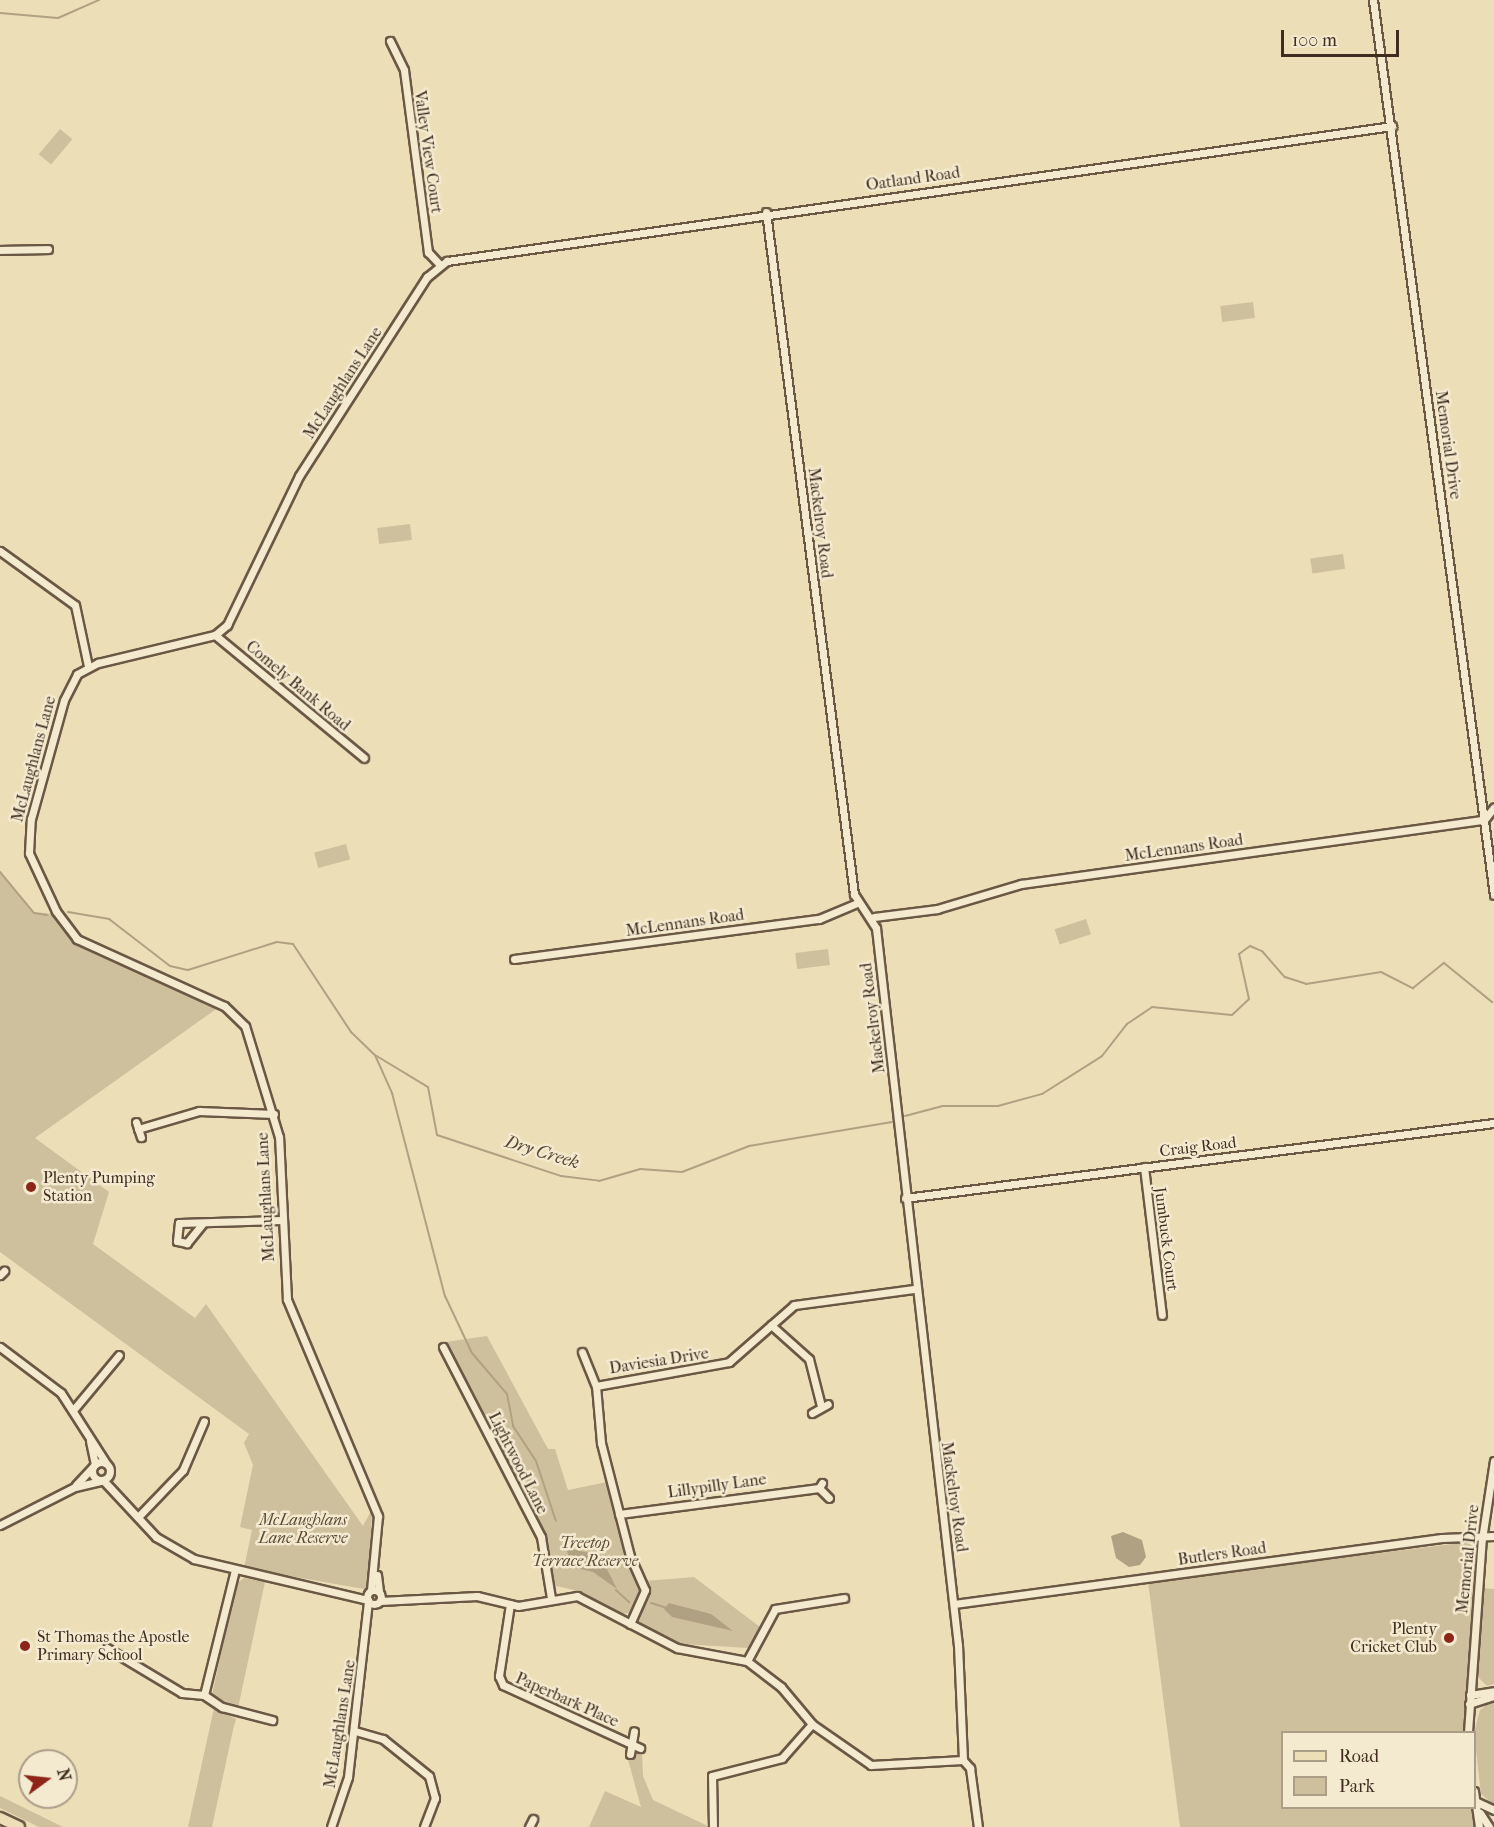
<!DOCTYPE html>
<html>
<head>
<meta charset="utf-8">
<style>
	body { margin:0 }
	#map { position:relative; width:1494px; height:1827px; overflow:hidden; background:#ecdeb7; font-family:"IM FELL French Canon",serif }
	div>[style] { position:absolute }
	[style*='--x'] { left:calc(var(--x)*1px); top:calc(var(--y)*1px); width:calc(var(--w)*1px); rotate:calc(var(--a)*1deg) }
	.green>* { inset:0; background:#cfc09d; transform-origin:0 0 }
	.water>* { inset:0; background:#b1a183 }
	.stream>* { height:2px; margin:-1px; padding:0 1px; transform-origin:1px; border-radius:1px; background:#b1a183 }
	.roads { filter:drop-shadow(2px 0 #6a5845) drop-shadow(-2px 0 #6a5845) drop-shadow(0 2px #6a5845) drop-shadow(0 -2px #6a5845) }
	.street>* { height:7px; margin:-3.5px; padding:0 3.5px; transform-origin:3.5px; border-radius:3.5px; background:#f3ead0 }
	.street>.ring { margin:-3.5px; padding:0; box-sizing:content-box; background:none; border:7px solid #f3ead0; border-radius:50% }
	.primary>* { height:10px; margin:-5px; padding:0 5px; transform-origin:5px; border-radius:5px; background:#ecdeb7 }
	.dots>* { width:16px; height:16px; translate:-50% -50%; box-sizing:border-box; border:3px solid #f3ead0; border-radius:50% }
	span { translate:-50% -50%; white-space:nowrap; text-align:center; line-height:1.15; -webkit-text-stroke:5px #f3ead0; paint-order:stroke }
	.street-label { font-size:16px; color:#3f2c1f }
	.poi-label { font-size:16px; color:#3f2c1f }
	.left { translate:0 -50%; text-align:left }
	.right { translate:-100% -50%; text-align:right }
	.park-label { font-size:16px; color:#5c4a38; font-style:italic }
	.water-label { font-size:18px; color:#5c4938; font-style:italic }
	.legend { position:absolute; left:1281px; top:1731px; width:195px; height:78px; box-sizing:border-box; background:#f3ead0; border:2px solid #ab9e89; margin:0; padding:8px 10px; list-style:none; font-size:18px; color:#3f2c1f }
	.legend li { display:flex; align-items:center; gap:12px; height:30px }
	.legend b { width:30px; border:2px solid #ab9e89 }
	.north { position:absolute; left:18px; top:1749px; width:60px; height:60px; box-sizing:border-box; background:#f3ead0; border:2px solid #ab9e89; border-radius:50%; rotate:75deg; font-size:16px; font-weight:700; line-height:24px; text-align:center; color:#3f2c1f }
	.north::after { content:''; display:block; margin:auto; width:21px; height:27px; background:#8f2418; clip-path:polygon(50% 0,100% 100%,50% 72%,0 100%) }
	.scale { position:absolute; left:1281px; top:30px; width:118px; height:27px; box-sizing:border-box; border:3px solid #3f2c1f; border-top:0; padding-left:8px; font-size:18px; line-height:21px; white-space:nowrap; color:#3f2c1f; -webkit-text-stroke:4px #f3ead0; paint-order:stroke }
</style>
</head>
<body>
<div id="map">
	<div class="green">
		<i style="left:60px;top:129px;width:16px;height:33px;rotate:40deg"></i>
		<i style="left:1253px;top:302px;width:16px;height:33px;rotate:83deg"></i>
		<i style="left:410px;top:524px;width:16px;height:33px;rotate:83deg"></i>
		<i style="left:1343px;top:554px;width:15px;height:33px;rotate:82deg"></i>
		<i style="left:346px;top:844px;width:16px;height:33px;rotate:75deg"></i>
		<i style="clip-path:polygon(0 872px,34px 912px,54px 914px,76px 942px,219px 1007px,35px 1138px,109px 1192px,93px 1244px,195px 1318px,206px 1304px,363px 1526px,372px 1509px,369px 1586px,364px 1589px,244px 1568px,252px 1530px,240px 1527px,253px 1465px,244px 1443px,249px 1434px,0 1252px)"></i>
		<i style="left:1086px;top:919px;width:16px;height:33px;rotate:72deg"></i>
		<i style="left:828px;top:949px;width:16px;height:33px;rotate:83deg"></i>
		<i style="clip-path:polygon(487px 1336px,548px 1449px,555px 1449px,568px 1490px,607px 1482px,626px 1556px,641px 1590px,630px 1613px,620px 1614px,578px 1591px,552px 1585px,545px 1543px,445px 1342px)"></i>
		<i style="clip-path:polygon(1468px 1542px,1478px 1552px,1463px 1732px,1282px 1732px,1282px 1808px,1472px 1808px,1475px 1827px,1180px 1827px,1148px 1582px)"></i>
		<i style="clip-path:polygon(694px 1577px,760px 1627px,749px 1648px,681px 1644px,639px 1622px,649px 1591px,645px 1581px)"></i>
		<i style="clip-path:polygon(244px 1578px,265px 1582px,238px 1708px,212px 1695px,236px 1584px)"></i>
		<i style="clip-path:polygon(1483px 1588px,1494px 1589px,1494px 1684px,1487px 1686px,1476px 1675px)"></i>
		<i style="clip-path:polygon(1494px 1699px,1494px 1805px,1481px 1794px,1474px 1732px,1480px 1710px)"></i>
		<i style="clip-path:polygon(214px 1708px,236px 1719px,233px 1730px,212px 1827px,188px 1827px)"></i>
		<i style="clip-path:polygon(642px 1750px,643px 1776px,653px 1800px,710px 1827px,589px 1827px,605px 1791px,641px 1807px,627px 1756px)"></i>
		<i style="clip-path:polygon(0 1796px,63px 1827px,39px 1827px,0 1808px)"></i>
	</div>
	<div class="water">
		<i style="clip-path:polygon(1123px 1532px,1142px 1540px,1146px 1557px,1140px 1565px,1129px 1567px,1116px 1558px,1111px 1536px)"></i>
		<i style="clip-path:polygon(566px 1548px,600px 1555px,617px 1589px,593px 1572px,572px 1567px)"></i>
		<i style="clip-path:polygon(669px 1603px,711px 1614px,733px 1631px,672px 1617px,664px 1609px)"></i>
	</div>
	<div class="stream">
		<i style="--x:0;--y:13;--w:58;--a:4.9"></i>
		<i style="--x:58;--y:18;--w:45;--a:-23.7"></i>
		<i style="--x:0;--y:872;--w:53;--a:50.3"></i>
		<i style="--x:34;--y:913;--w:13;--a:9"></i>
		<i style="--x:68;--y:912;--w:42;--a:9.7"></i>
		<i style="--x:109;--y:919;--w:77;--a:37.6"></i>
		<i style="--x:170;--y:966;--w:18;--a:13"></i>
		<i style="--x:188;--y:970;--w:93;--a:-17.5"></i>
		<i style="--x:277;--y:942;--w:16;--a:7"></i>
		<i style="--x:293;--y:944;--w:105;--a:56.6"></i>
		<i style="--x:351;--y:1032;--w:33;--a:44"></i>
		<i style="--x:375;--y:1055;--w:62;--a:31.1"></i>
		<i style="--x:428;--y:1087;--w:49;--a:79.4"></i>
		<i style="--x:437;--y:1135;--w:131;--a:18.3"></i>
		<i style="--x:561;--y:1176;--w:38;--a:7"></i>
		<i style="--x:599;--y:1181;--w:43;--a:-16.3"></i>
		<i style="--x:640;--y:1169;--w:42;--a:4.1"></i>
		<i style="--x:682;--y:1172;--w:72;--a:-21.2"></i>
		<i style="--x:749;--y:1146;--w:145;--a:-9.5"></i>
		<i style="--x:375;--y:1055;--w:42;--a:65.9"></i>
		<i style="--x:392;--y:1093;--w:210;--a:75.4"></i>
		<i style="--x:445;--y:1296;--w:63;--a:64.7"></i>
		<i style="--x:472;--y:1353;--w:54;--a:49.5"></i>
		<i style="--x:507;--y:1394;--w:33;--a:79"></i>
		<i style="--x:513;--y:1426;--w:42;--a:56.7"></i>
		<i style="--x:536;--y:1461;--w:63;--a:71.6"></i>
		<i style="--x:905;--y:1116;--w:38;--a:-15"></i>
		<i style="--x:942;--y:1106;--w:56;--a:0"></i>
		<i style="--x:998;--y:1106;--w:46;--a:-15.3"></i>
		<i style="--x:1042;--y:1094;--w:71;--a:-32.3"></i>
		<i style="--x:1102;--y:1056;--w:41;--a:-52"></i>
		<i style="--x:1127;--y:1024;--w:30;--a:-34"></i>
		<i style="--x:1152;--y:1007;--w:80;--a:5.7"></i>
		<i style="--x:1232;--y:1015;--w:23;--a:-43"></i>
		<i style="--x:1249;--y:999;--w:46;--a:-102.5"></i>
		<i style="--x:1239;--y:954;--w:14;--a:-36"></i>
		<i style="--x:1250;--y:946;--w:13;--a:23"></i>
		<i style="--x:1262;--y:951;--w:35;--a:49"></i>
		<i style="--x:1285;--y:977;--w:22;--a:18"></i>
		<i style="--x:1306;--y:984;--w:76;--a:-9.1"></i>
		<i style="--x:1381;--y:972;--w:36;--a:27"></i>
		<i style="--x:1413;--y:988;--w:40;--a:-39"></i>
		<i style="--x:1444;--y:963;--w:62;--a:39.1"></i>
		<i style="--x:563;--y:1540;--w:10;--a:61"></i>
		<i style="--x:616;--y:1590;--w:18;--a:43"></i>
		<i style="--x:651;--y:1603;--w:17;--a:17"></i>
	</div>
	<div class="roads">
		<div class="street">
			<i style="--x:1373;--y:0;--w:903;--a:82.3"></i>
			<i style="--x:390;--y:41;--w:32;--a:64"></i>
			<i style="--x:404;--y:70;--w:184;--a:82.5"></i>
			<i style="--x:428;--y:252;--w:16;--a:47"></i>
			<i style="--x:766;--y:212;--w:688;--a:82.65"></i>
			<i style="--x:854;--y:894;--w:40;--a:57.1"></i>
			<i style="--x:876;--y:928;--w:722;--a:83.48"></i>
			<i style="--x:958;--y:1645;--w:115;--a:87.5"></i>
			<i style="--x:0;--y:250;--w:48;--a:-1.2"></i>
			<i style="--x:0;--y:551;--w:92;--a:35.8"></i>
			<i style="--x:75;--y:605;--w:62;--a:78"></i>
			<i style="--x:215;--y:635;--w:193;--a:39.5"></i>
			<i style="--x:874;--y:917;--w:64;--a:-7.2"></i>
			<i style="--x:937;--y:909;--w:88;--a:-16.6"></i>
			<i style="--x:1021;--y:884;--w:467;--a:-7.9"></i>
			<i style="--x:1484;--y:820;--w:16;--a:-52"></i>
			<i style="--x:514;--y:959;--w:308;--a:-7.5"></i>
			<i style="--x:819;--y:919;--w:41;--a:-22.8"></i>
			<i style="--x:136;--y:1122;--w:16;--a:72"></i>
			<i style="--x:138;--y:1129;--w:64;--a:-16.4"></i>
			<i style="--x:199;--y:1111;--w:75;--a:2.3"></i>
			<i style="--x:1144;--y:1167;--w:149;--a:83.1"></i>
			<i style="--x:905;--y:1198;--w:594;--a:-7.26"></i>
			<i style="--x:203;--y:1223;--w:26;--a:129"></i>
			<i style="--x:187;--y:1243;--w:10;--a:-169"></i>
			<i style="--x:177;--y:1241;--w:18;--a:-84"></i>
			<i style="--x:179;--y:1223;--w:102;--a:-1.7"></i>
			<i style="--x:0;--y:1275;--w:6;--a:-45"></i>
			<i style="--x:771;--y:1325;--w:51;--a:41.8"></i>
			<i style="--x:809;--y:1359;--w:49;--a:75.7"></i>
			<i style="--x:0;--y:1347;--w:76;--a:37"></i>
			<i style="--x:61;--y:1393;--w:83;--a:57.3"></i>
			<i style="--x:443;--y:1347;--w:214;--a:62.7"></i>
			<i style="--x:541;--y:1537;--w:62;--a:80.7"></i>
			<i style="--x:582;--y:1352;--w:37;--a:68"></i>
			<i style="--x:74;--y:1409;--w:70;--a:-50.2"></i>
			<i style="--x:812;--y:1413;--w:18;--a:-29"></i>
			<i style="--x:90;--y:1441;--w:24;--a:78"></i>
			<i class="ring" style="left:92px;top:1462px;width:11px;height:11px"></i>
			<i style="--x:103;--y:1480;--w:78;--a:47.1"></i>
			<i style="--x:156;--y:1537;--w:44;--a:30.1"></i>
			<i style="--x:194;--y:1559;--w:179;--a:13.3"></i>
			<i style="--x:822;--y:1483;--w:6;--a:121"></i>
			<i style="--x:819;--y:1488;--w:14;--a:45"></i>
			<i style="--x:76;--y:1485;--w:25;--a:-47"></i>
			<i style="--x:619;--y:1514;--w:202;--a:-7.4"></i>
			<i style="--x:138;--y:1517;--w:65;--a:-46.2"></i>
			<i style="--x:183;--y:1470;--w:53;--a:-66.8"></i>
			<i style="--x:0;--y:1525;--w:84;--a:-26.9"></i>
			<i style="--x:75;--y:1487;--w:26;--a:-13"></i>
			<i style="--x:377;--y:1575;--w:17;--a:83"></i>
			<i class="ring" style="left:367px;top:1590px;width:7px;height:7px"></i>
			<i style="--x:371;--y:1590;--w:74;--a:-84.6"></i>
			<i style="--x:378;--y:1516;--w:235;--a:-112.8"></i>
			<i style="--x:287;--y:1299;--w:162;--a:-92.8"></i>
			<i style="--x:279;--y:1137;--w:116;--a:-107"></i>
			<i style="--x:245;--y:1026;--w:29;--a:-136"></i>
			<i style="--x:224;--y:1006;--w:162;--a:-155.5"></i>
			<i style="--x:77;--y:939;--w:35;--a:-127"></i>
			<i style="--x:56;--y:911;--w:64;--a:-115"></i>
			<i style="--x:29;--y:853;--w:34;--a:-87"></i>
			<i style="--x:31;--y:819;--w:123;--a:-74.5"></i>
			<i style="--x:64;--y:700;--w:29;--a:-63"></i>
			<i style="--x:77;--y:674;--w:24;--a:-28"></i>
			<i style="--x:98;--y:663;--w:120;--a:-13.5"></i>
			<i style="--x:215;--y:635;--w:16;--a:-40"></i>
			<i style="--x:227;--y:625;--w:165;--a:-64.2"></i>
			<i style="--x:299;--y:476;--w:237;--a:-57.3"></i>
			<i style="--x:427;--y:277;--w:26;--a:-39"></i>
			<i style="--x:447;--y:261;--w:955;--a:-8.13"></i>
			<i style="--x:380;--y:1601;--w:97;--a:-3"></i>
			<i style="--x:477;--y:1596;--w:42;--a:13.7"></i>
			<i style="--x:518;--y:1606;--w:60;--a:-9.6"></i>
			<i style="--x:577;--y:1596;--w:113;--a:27.5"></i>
			<i style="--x:677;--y:1648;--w:71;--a:10.5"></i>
			<i style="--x:747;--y:1661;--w:43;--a:37.4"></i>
			<i style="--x:781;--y:1687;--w:48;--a:50"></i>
			<i style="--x:812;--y:1724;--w:72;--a:34.8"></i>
			<i style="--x:871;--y:1765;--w:92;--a:-3.1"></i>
			<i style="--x:510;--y:1604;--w:73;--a:98.7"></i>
			<i style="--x:499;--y:1676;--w:10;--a:66"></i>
			<i style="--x:503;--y:1685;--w:151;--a:24.7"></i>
			<i style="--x:954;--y:1604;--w:492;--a:-7.7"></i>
			<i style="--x:1442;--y:1538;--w:52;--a:-2.2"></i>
			<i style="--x:630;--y:1624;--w:37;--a:-66"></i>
			<i style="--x:645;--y:1590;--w:37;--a:-114"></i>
			<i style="--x:630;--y:1556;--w:117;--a:-104.4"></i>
			<i style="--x:601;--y:1443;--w:57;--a:-95"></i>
			<i style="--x:596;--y:1386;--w:135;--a:-10.2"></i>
			<i style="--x:729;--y:1362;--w:86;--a:-41.2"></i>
			<i style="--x:794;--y:1305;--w:121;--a:-7.6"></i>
			<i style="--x:107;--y:1648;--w:87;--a:31"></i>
			<i style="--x:182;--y:1693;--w:22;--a:5"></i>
			<i style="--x:747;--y:1661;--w:59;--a:-61.7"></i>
			<i style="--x:775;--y:1609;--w:70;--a:-9.1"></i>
			<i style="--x:204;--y:1695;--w:129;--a:-76.1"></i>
			<i style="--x:204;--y:1695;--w:22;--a:34"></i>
			<i style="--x:222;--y:1707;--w:52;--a:14.6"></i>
			<i style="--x:1470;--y:1695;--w:24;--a:-9"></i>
			<i style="--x:1469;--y:1704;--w:26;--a:-18"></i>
			<i style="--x:355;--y:1731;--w:29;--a:16"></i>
			<i style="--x:383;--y:1739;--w:59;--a:38.8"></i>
			<i style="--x:429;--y:1776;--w:23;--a:75"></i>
			<i style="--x:435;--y:1798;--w:31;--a:111"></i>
			<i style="--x:1468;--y:1732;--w:194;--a:-85.9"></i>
			<i style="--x:1482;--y:1539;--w:79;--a:-81.3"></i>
			<i style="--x:630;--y:1754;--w:23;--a:-80"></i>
			<i style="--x:963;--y:1760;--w:11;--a:49"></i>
			<i style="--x:970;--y:1768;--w:60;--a:82.3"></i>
			<i style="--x:1474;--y:1791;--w:36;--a:82"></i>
			<i style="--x:1477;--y:1802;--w:19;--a:25"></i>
			<i style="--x:1480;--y:1813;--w:17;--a:57"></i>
			<i style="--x:331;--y:1827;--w:53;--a:-71.2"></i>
			<i style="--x:348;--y:1777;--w:177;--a:-83.5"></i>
			<i style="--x:529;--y:1827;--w:9;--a:-63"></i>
			<i style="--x:713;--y:1827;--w:51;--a:-91.1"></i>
			<i style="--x:712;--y:1776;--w:72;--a:-14.4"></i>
			<i style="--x:782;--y:1758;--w:45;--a:-48.6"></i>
		</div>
		<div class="primary">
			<i style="--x:0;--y:1818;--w:21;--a:25"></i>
		</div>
	</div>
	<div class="dots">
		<i style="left:31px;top:1187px;background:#8f2418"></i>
		<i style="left:1449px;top:1638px;background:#8f2418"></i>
		<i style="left:25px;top:1646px;background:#8f2418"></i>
	</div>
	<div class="street-label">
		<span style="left:428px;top:152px;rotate:82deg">Valley View Court</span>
		<span style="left:913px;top:179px;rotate:-8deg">Oatland Road</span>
		<span style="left:343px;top:383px;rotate:-57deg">McLaughlans Lane</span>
		<span style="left:1448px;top:445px;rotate:82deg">Memorial Drive</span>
		<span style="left:820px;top:523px;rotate:83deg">Mackelroy Road</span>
		<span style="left:298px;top:686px;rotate:40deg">Comely Bank Road</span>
		<span style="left:34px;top:759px;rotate:-75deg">McLaughlans Lane</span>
		<span style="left:1184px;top:848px;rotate:-8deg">McLennans Road</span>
		<span style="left:685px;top:923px;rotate:-8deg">McLennans Road</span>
		<span style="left:873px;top:1018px;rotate:-97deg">Mackelroy Road</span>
		<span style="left:1198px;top:1147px;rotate:-7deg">Craig Road</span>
		<span style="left:266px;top:1197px;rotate:-93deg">McLaughlans Lane</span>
		<span style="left:1166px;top:1239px;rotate:83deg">Jumbuck Court</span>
		<span style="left:659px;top:1361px;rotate:-9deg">Daviesia Drive</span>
		<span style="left:518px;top:1463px;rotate:63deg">Lightwood Lane</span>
		<span style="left:717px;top:1486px;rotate:-8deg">Lillypilly Lane</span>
		<span style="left:954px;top:1497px;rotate:82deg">Mackelroy Road</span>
		<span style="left:1222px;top:1554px;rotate:-8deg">Butlers Road</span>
		<span style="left:1468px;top:1559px;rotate:-84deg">Memorial Drive</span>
		<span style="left:567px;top:1700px;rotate:24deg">Paperbark Place</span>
		<span style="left:340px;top:1724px;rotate:-81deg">McLaughlans Lane</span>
	</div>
	<div class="poi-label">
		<span class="left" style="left:43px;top:1187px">Plenty Pumping<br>Station</span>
		<span class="right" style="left:1437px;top:1638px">Plenty<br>Cricket Club</span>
		<span class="left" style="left:37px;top:1646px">St Thomas the Apostle<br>Primary School</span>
	</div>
	<div class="park-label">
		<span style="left:303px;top:1529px">McLaughlans<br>Lane Reserve</span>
		<span style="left:585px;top:1552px">Treetop<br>Terrace Reserve</span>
	</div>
	<div class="water-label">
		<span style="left:542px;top:1153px;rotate:17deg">Dry Creek</span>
	</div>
	<ul class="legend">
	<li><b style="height:8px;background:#ecdeb7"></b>Road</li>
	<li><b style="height:16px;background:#cfc09d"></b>Park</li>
	</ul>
	<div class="north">N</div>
	<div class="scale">100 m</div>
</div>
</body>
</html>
